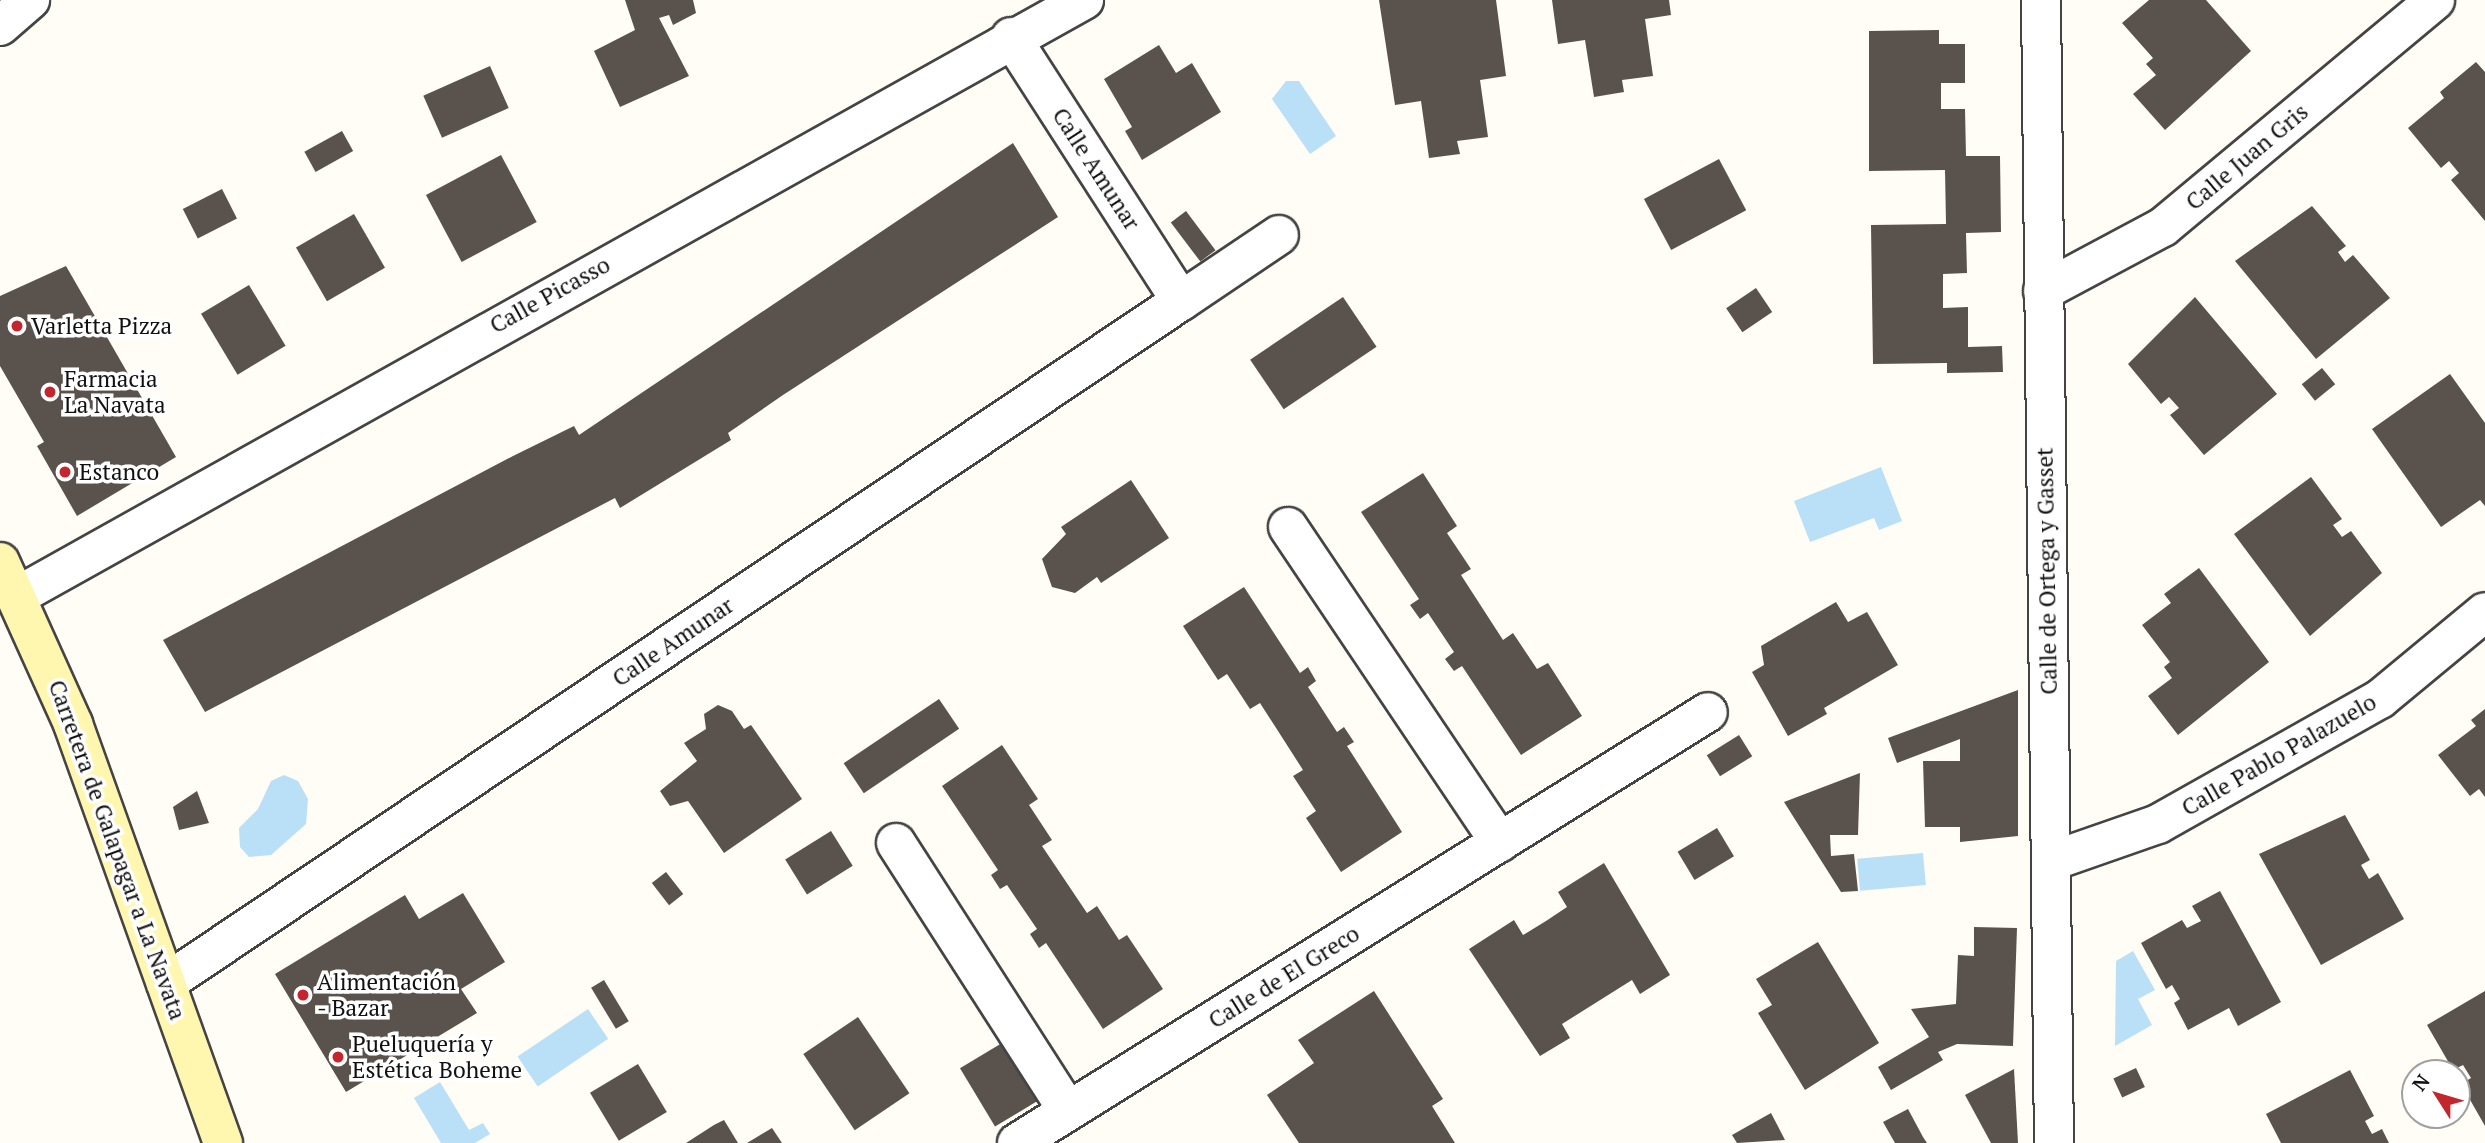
<!DOCTYPE html>
<html>
<head>
<meta charset="utf-8">
<style>
	body { margin:0 }
	#map { position:relative; width:2485px; height:1143px; overflow:hidden; background:#fffdf5; font-family:"PT Serif",serif }
	div>[style] { position:absolute }
	[style*='--x'] { left:calc(var(--x)*1px); top:calc(var(--y)*1px); width:calc(var(--w)*1px); rotate:calc(var(--a)*1deg) }
	.water>* { inset:0; background:#b9e0f7; transform-origin:0 0 }
	.building>* { inset:0; background:#5a524d; transform-origin:0 0 }
	.roads { filter:drop-shadow(2px 0 #444) drop-shadow(-2px 0 #444) drop-shadow(0 2px #444) drop-shadow(0 -2px #444) }
	.street>* { height:38px; margin:-19px; padding:0 19px; transform-origin:19px; border-radius:19px; background:#fff }
	.secondary>* { height:38px; margin:-19px; padding:0 19px; transform-origin:19px; border-radius:19px; background:#fff6b0 }
	.dots>* { width:19px; height:19px; translate:-50% -50%; box-sizing:border-box; border:4px solid #fff; border-radius:50% }
	span { translate:-50% -50%; white-space:nowrap; text-align:center; line-height:1.15; -webkit-text-stroke:7px #fff; paint-order:stroke }
	.street-label { font-size:23px; color:#111 }
	.poi-label { font-size:23px; color:#111 }
	.left { translate:0 -50%; text-align:left }
	.north { position:absolute; left:2401px; top:1059px; width:70px; height:70px; box-sizing:border-box; background:#fff; border:2px solid #a0a0a0; border-radius:50%; rotate:307deg; font-size:19px; font-weight:700; line-height:28px; text-align:center; color:#111 }
	.north::after { content:''; display:block; margin:auto; width:24px; height:32px; background:#c4262e; clip-path:polygon(50% 0,100% 100%,50% 72%,0 100%) }
</style>
</head>
<body>
<div id="map">
	<div class="water">
		<i style="clip-path:polygon(1286px 81px,1299px 81px,1336px 136px,1310px 154px,1272px 99px)"></i>
		<i style="clip-path:polygon(1881px 467px,1902px 521px,1879px 530px,1874px 518px,1810px 542px,1794px 501px)"></i>
		<i style="clip-path:polygon(284px 775px,298px 781px,308px 799px,306px 824px,271px 855px,249px 857px,240px 847px,239px 828px,258px 809px,271px 781px)"></i>
		<i style="left:1923px;top:853px;width:32px;height:66px;rotate:85deg"></i>
		<i style="clip-path:polygon(2133px 951px,2155px 990px,2138px 999px,2152px 1025px,2115px 1046px,2116px 961px)"></i>
		<i style="left:588px;top:1009px;width:36px;height:85px;rotate:56deg"></i>
		<i style="clip-path:polygon(440px 1082px,469px 1130px,483px 1123px,490px 1134px,475px 1143px,441px 1143px,414px 1098px)"></i>
	</div>
	<div class="building">
		<i style="clip-path:polygon(625px 0,693px 0,696px 13px,673px 25px,669px 15px,659px 18px,689px 76px,620px 107px,594px 51px,635px 30px)"></i>
		<i style="clip-path:polygon(1379px 0,1496px 0,1506px 76px,1480px 80px,1488px 137px,1457px 141px,1460px 154px,1429px 158px,1421px 101px,1395px 105px)"></i>
		<i style="clip-path:polygon(1552px 0,1669px 0,1671px 15px,1645px 19px,1653px 76px,1622px 80px,1624px 92px,1594px 97px,1585px 40px,1558px 44px)"></i>
		<i style="clip-path:polygon(2149px 0,2206px 0,2251px 51px,2165px 130px,2133px 94px,2156px 75px,2146px 64px,2153px 58px,2122px 23px)"></i>
		<i style="clip-path:polygon(1939px 30px,1939px 44px,1965px 44px,1965px 83px,1941px 83px,1941px 109px,1965px 109px,1966px 156px,2000px 156px,2001px 232px,1966px 233px,1967px 273px,1943px 274px,1943px 308px,1968px 307px,1968px 347px,2002px 346px,2003px 372px,1947px 373px,1947px 363px,1873px 364px,1871px 225px,1946px 224px,1945px 170px,1869px 171px,1869px 31px)"></i>
		<i style="clip-path:polygon(1159px 45px,1176px 73px,1192px 63px,1221px 112px,1142px 160px,1125px 131px,1132px 127px,1104px 79px)"></i>
		<i style="clip-path:polygon(2476px 62px,2485px 72px,2485px 221px,2451px 180px,2459px 173px,2449px 161px,2441px 168px,2408px 128px,2444px 98px,2440px 92px)"></i>
		<i style="left:490px;top:66px;width:46px;height:73px;rotate:66deg"></i>
		<i style="left:342px;top:131px;width:23px;height:43px;rotate:61deg"></i>
		<i style="clip-path:polygon(1013px 143px,1058px 217px,783px 395px,728px 433px,731px 440px,620px 508px,615px 498px,205px 712px,163px 640px,513px 456px,574px 426px,579px 435px)"></i>
		<i style="left:501px;top:155px;width:76px;height:85px;rotate:62deg"></i>
		<i style="left:1719px;top:159px;width:58px;height:85px;rotate:62deg"></i>
		<i style="left:222px;top:189px;width:33px;height:44px;rotate:63deg"></i>
		<i style="clip-path:polygon(2312px 206px,2346px 246px,2338px 252px,2345px 262px,2353px 255px,2390px 298px,2316px 359px,2235px 261px)"></i>
		<i style="left:1186px;top:211px;width:49px;height:19px;rotate:53deg"></i>
		<i style="left:354px;top:214px;width:62px;height:67px;rotate:60deg"></i>
		<i style="clip-path:polygon(66px 266px,176px 457px,77px 516px,37px 446px,44px 442px,0 366px,0 296px)"></i>
		<i style="left:249px;top:285px;width:71px;height:56px;rotate:59deg"></i>
		<i style="left:1756px;top:288px;width:29px;height:36px;rotate:56deg"></i>
		<i style="left:1343px;top:297px;width:60px;height:112px;rotate:56deg"></i>
		<i style="clip-path:polygon(2195px 297px,2277px 394px,2204px 455px,2170px 415px,2179px 408px,2169px 397px,2161px 404px,2128px 364px)"></i>
		<i style="left:2322px;top:368px;width:21px;height:26px;rotate:51deg"></i>
		<i style="clip-path:polygon(2450px 374px,2485px 423px,2485px 506px,2480px 500px,2441px 527px,2372px 429px)"></i>
		<i style="clip-path:polygon(1423px 473px,1457px 526px,1447px 533px,1471px 569px,1461px 575px,1503px 640px,1513px 633px,1537px 669px,1548px 663px,1582px 716px,1521px 755px,1462px 666px,1454px 671px,1445px 659px,1454px 652px,1428px 613px,1420px 619px,1410px 605px,1419px 599px,1361px 512px)"></i>
		<i style="clip-path:polygon(2311px 477px,2342px 519px,2333px 525px,2342px 537px,2351px 531px,2382px 573px,2310px 636px,2234px 534px)"></i>
		<i style="clip-path:polygon(1131px 480px,1169px 538px,1101px 583px,1097px 577px,1075px 593px,1052px 587px,1042px 559px,1066px 534px,1061px 527px)"></i>
		<i style="clip-path:polygon(2199px 568px,2269px 662px,2178px 735px,2148px 696px,2172px 678px,2164px 667px,2170px 662px,2142px 625px,2171px 603px,2164px 594px)"></i>
		<i style="clip-path:polygon(1244px 587px,1300px 673px,1308px 667px,1316px 681px,1308px 687px,1337px 732px,1344px 727px,1354px 742px,1347px 746px,1402px 832px,1341px 872px,1306px 818px,1316px 811px,1293px 776px,1303px 770px,1260px 703px,1250px 709px,1227px 674px,1218px 680px,1183px 626px)"></i>
		<i style="clip-path:polygon(1836px 602px,1848px 622px,1867px 612px,1898px 665px,1824px 708px,1827px 714px,1788px 736px,1752px 672px,1764px 665px,1761px 646px)"></i>
		<i style="clip-path:polygon(2018px 690px,2018px 836px,1960px 842px,1960px 827px,1925px 827px,1923px 761px,1960px 761px,1960px 739px,1897px 763px,1888px 738px)"></i>
		<i style="left:939px;top:699px;width:36px;height:115px;rotate:56deg"></i>
		<i style="clip-path:polygon(718px 705px,732px 711px,744px 729px,751px 725px,802px 799px,724px 853px,688px 801px,670px 806px,660px 791px,697px 761px,684px 743px,706px 729px,704px 714px)"></i>
		<i style="clip-path:polygon(2485px 709px,2485px 797px,2479px 789px,2470px 796px,2438px 755px,2476px 726px,2471px 720px)"></i>
		<i style="left:1739px;top:735px;width:25px;height:38px;rotate:58deg"></i>
		<i style="clip-path:polygon(1002px 745px,1038px 799px,1029px 805px,1052px 840px,1042px 846px,1087px 913px,1097px 906px,1119px 940px,1127px 935px,1163px 989px,1103px 1029px,1046px 943px,1039px 948px,1030px 934px,1037px 929px,1007px 885px,1000px 889px,991px 875px,998px 870px,942px 786px)"></i>
		<i style="clip-path:polygon(1860px 773px,1858px 835px,1830px 835px,1831px 856px,1854px 854px,1858px 891px,1841px 892px,1784px 802px)"></i>
		<i style="clip-path:polygon(197px 791px,209px 823px,179px 830px,173px 807px)"></i>
		<i style="clip-path:polygon(2345px 815px,2370px 860px,2361px 865px,2369px 879px,2378px 873px,2404px 919px,2321px 965px,2259px 854px)"></i>
		<i style="left:1717px;top:828px;width:33px;height:46px;rotate:59deg"></i>
		<i style="left:831px;top:831px;width:41px;height:54px;rotate:58deg"></i>
		<i style="clip-path:polygon(1604px 863px,1670px 975px,1640px 994px,1632px 980px,1562px 1024px,1570px 1038px,1540px 1056px,1469px 949px,1514px 920px,1523px 935px,1546px 921px,1567px 907px,1558px 892px)"></i>
		<i style="left:666px;top:872px;width:28px;height:18px;rotate:52deg"></i>
		<i style="clip-path:polygon(2220px 891px,2281px 1002px,2238px 1026px,2229px 1008px,2188px 1030px,2174px 1003px,2180px 999px,2172px 985px,2166px 989px,2141px 943px,2182px 920px,2187px 928px,2201px 921px,2192px 906px)"></i>
		<i style="clip-path:polygon(463px 893px,505px 962px,461px 989px,477px 1013px,346px 1092px,275px 974px,405px 895px,419px 919px)"></i>
		<i style="clip-path:polygon(1974px 927px,2017px 928px,2013px 1046px,1957px 1044px,1938px 1052px,1943px 1060px,1891px 1090px,1878px 1067px,1929px 1037px,1911px 1009px,1956px 1004px,1958px 955px,1974px 956px)"></i>
		<i style="clip-path:polygon(1818px 942px,1879px 1043px,1805px 1090px,1758px 1013px,1772px 1005px,1756px 979px)"></i>
		<i style="left:604px;top:980px;width:48px;height:15px;rotate:59deg"></i>
		<i style="clip-path:polygon(1374px 991px,1443px 1099px,1432px 1106px,1455px 1143px,1299px 1143px,1267px 1095px,1314px 1063px,1298px 1040px)"></i>
		<i style="clip-path:polygon(2485px 991px,2485px 1126px,2461px 1084px,2471px 1078px,2463px 1065px,2453px 1070px,2427px 1025px)"></i>
		<i style="left:858px;top:1017px;width:92px;height:66px;rotate:56deg"></i>
		<i style="left:1002px;top:1043px;width:68px;height:49px;rotate:59deg"></i>
		<i style="left:638px;top:1064px;width:56px;height:56px;rotate:59deg"></i>
		<i style="left:2136px;top:1068px;width:21px;height:25px;rotate:65deg"></i>
		<i style="clip-path:polygon(2014px 1069px,2018px 1143px,1991px 1143px,1965px 1095px)"></i>
		<i style="clip-path:polygon(2350px 1070px,2374px 1116px,2365px 1121px,2372px 1134px,2382px 1129px,2389px 1143px,2281px 1143px,2266px 1114px)"></i>
		<i style="clip-path:polygon(1908px 1109px,1923px 1137px,1927px 1143px,1895px 1143px,1883px 1122px)"></i>
		<i style="clip-path:polygon(1771px 1113px,1785px 1140px,1737px 1143px,1732px 1135px)"></i>
		<i style="clip-path:polygon(724px 1120px,738px 1143px,686px 1143px,714px 1125px)"></i>
		<i style="clip-path:polygon(772px 1128px,782px 1143px,747px 1143px)"></i>
	</div>
	<div class="roads">
		<div class="street">
			<i style="--x:2041;--y:0;--w:1143;--a:89.35"></i>
			<i style="--x:0;--y:26;--w:40;--a:-41"></i>
			<i style="--x:2043;--y:291;--w:136;--a:-28.1"></i>
			<i style="--x:2163;--y:227;--w:354;--a:-39.8"></i>
			<i style="--x:1181;--y:301;--w:118;--a:-34"></i>
			<i style="--x:1288;--y:527;--w:380;--a:56.1"></i>
			<i style="--x:19;--y:595;--w:1220;--a:-29.19"></i>
			<i style="--x:896;--y:843;--w:318;--a:57.3"></i>
			<i style="--x:2052;--y:861;--w:112;--a:-19.2"></i>
			<i style="--x:2158;--y:824;--w:255;--a:-29.4"></i>
			<i style="--x:2380;--y:699;--w:136;--a:-39.6"></i>
			<i style="--x:166;--y:983;--w:1223;--a:-33.9"></i>
			<i style="--x:1181;--y:301;--w:314;--a:-122.8"></i>
			<i style="--x:1017;--y:1143;--w:814;--a:-31.95"></i>
		</div>
		<div class="secondary">
			<i style="--x:0;--y:562;--w:178;--a:65.7"></i>
			<i style="--x:73;--y:724;--w:445;--a:70.3"></i>
		</div>
	</div>
	<div class="dots">
		<i style="left:17px;top:326px;background:#c4262e"></i>
		<i style="left:50px;top:392px;background:#c4262e"></i>
		<i style="left:65px;top:472px;background:#c4262e"></i>
		<i style="left:303px;top:995px;background:#c4262e"></i>
		<i style="left:338px;top:1057px;background:#c4262e"></i>
	</div>
	<div class="street-label">
		<span style="left:2247px;top:157px;rotate:-40deg">Calle Juan Gris</span>
		<span style="left:1096px;top:169px;rotate:57deg">Calle Amunar</span>
		<span style="left:550px;top:295px;rotate:-29deg">Calle Picasso</span>
		<span style="left:2047px;top:571px;rotate:-91deg">Calle de Ortega y Gasset</span>
		<span style="left:673px;top:642px;rotate:-34deg">Calle Amunar</span>
		<span style="left:2279px;top:755px;rotate:-30deg">Calle Pablo Palazuelo</span>
		<span style="left:117px;top:850px;rotate:70deg">Carretera de Galapagar a La Navata</span>
		<span style="left:1284px;top:977px;rotate:-32deg">Calle de El Greco</span>
	</div>
	<div class="poi-label">
		<span class="left" style="left:31px;top:326px">Varletta Pizza</span>
		<span class="left" style="left:64px;top:392px">Farmacia<br>La Navata</span>
		<span class="left" style="left:79px;top:472px">Estanco</span>
		<span class="left" style="left:317px;top:995px">Alimentación<br>- Bazar</span>
		<span class="left" style="left:352px;top:1057px">Pueluquería y<br>Estética Boheme</span>
	</div>
	<div class="north">N</div>
</div>
</body>
</html>
